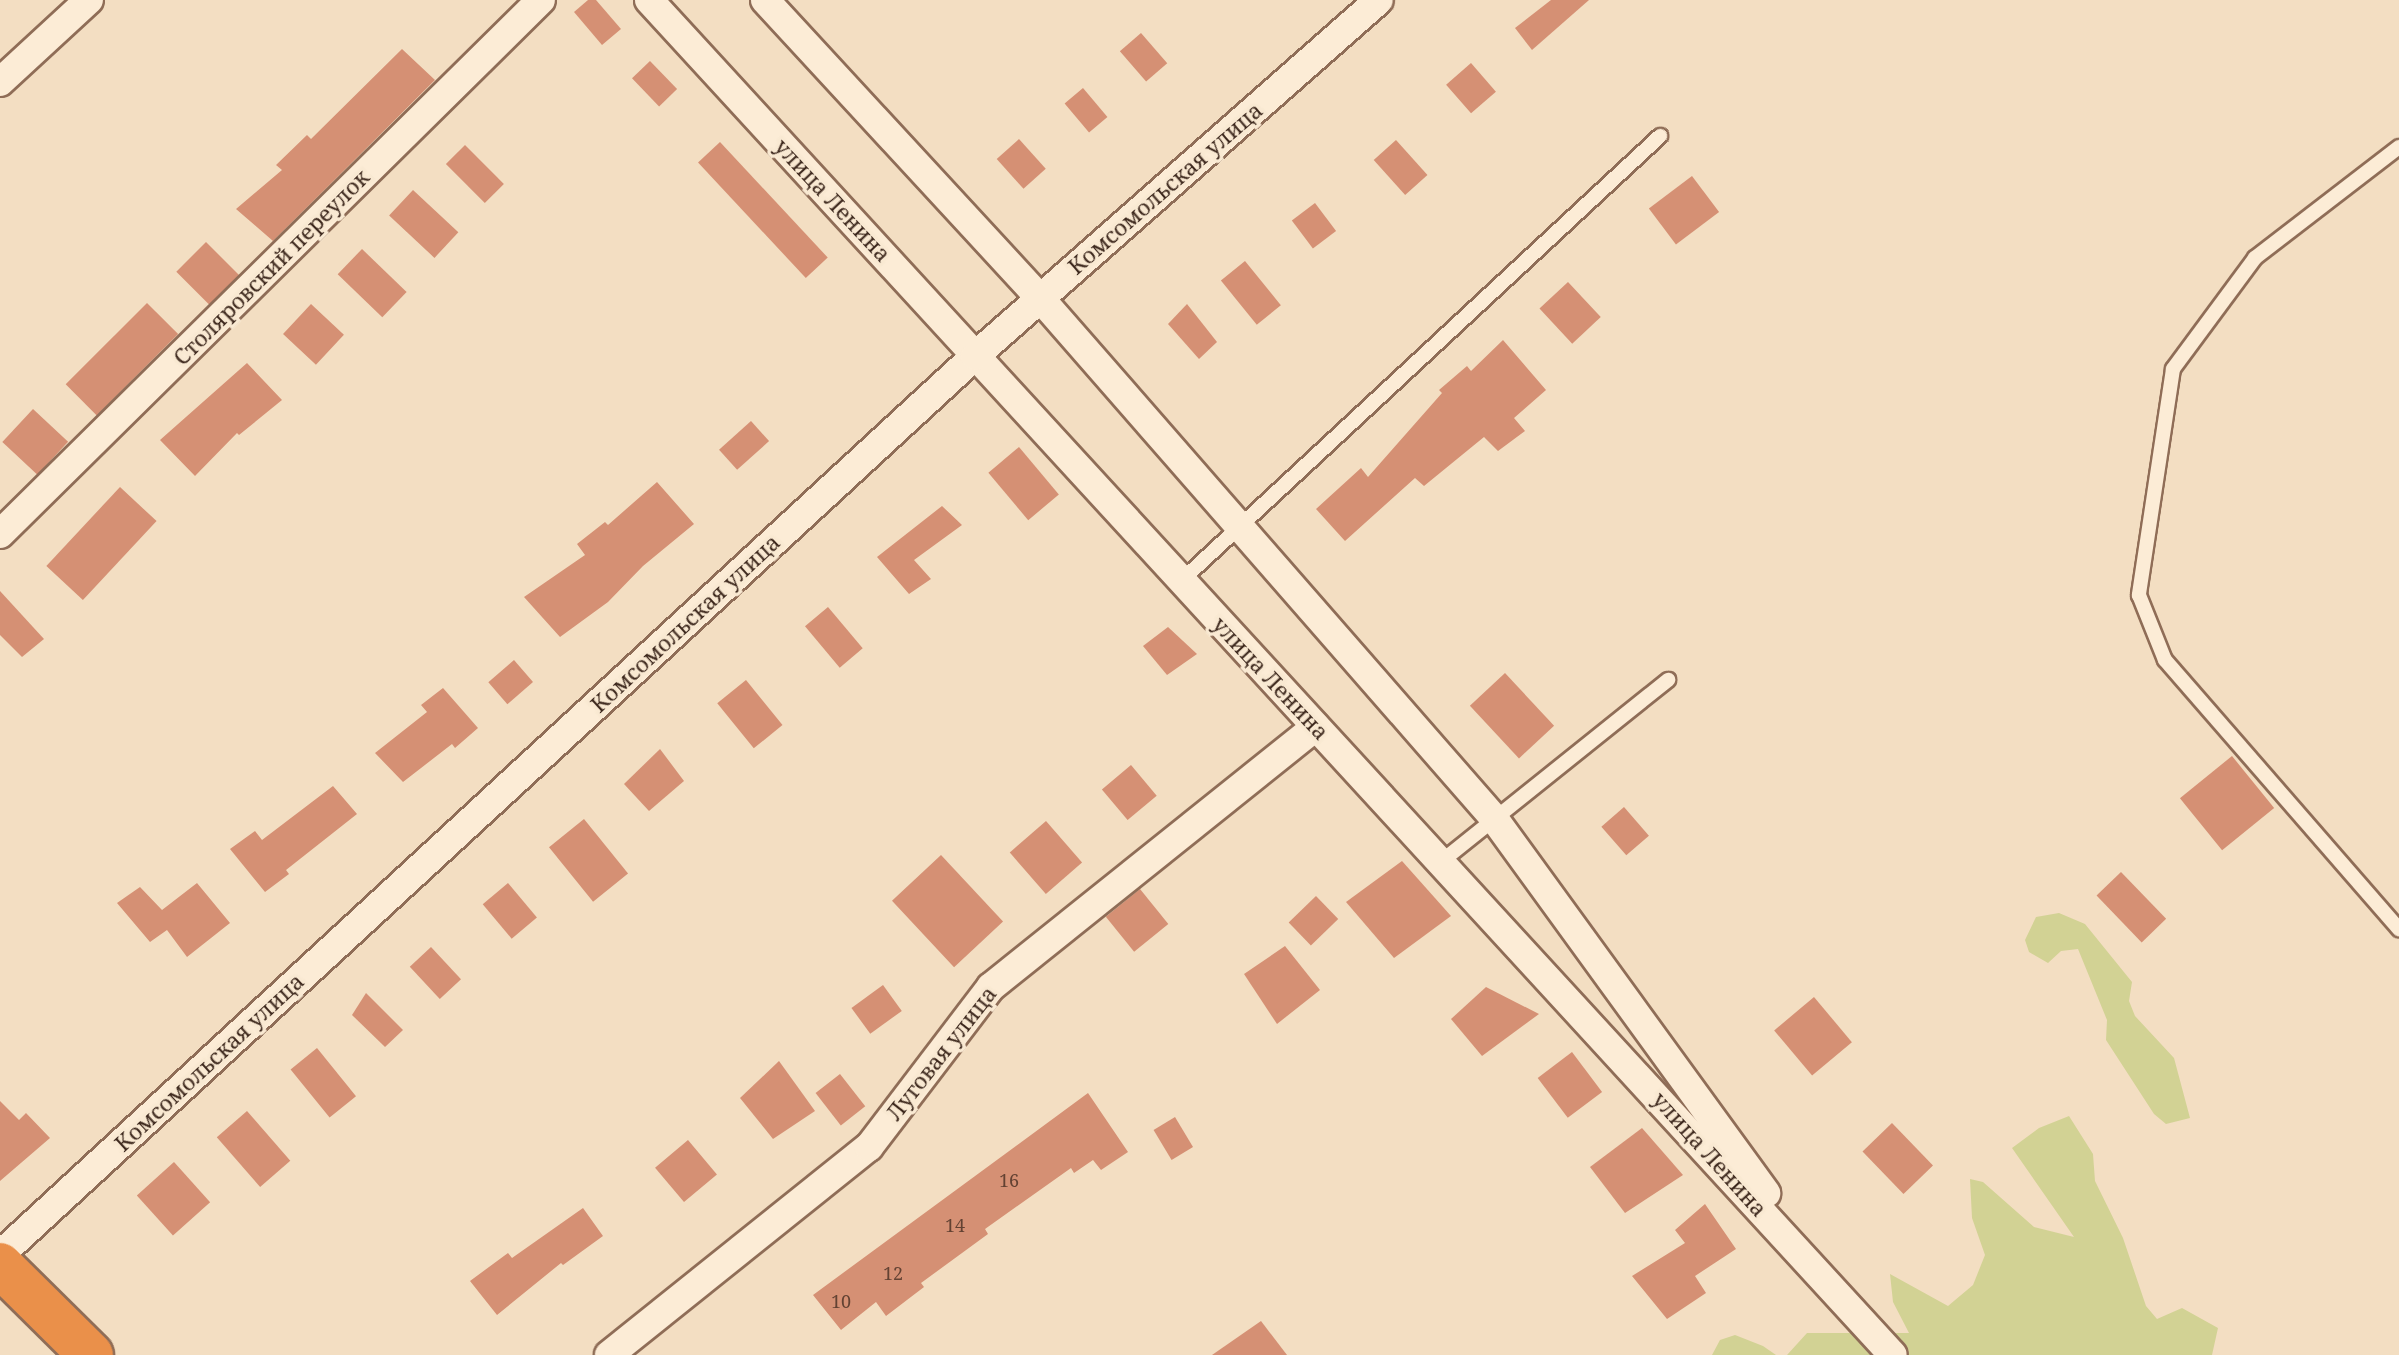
<!DOCTYPE html>
<html>
<head>
<meta charset="utf-8">
<style>
	body { margin:0 }
	#map { position:relative; width:2399px; height:1355px; overflow:hidden; background:#f3dec2; font-family:"Noto Serif",serif }
	div>[style] { position:absolute }
	[style*='--x'] { left:calc(var(--x)*1px); top:calc(var(--y)*1px); width:calc(var(--w)*1px); rotate:calc(var(--a)*1deg) }
	.green>* { inset:0; background:#d2d294 }
	.building>* { inset:0; background:#d59074; transform-origin:0 0 }
	.roads { filter:drop-shadow(2px 0 #8f6d57) drop-shadow(-2px 0 #8f6d57) drop-shadow(0 2px #8f6d57) drop-shadow(0 -2px #8f6d57) }
	.lane>* { height:14px; margin:-7px; padding:0 7px; transform-origin:7px; border-radius:7px; background:#fcecd6 }
	.street>* { height:28px; margin:-14px; padding:0 14px; transform-origin:14px; border-radius:14px; background:#fcecd6 }
	.highway>* { height:44px; margin:-22px; padding:0 22px; transform-origin:22px; border-radius:22px; background:#ea904a }
	span { translate:-50% -50%; white-space:nowrap; text-align:center; line-height:1.15; -webkit-text-stroke:7px #f9e9d2; paint-order:stroke }
	.number-label { font-size:18px; color:#634233 }
	.number-label span { -webkit-text-stroke-width:0 }
	.street-label { font-size:22px; color:#3d281d }
</style>
</head>
<body>
<div id="map">
	<div class="green">
		<i style="clip-path:polygon(2059px 913px,2085px 924px,2132px 982px,2129px 1001px,2135px 1016px,2174px 1058px,2190px 1118px,2166px 1124px,2154px 1114px,2106px 1040px,2107px 1020px,2078px 949px,2061px 951px,2048px 963px,2029px 952px,2025px 940px,2036px 917px)"></i>
		<i style="clip-path:polygon(2069px 1116px,2093px 1154px,2095px 1181px,2123px 1238px,2146px 1306px,2157px 1319px,2182px 1308px,2218px 1328px,2212px 1355px,1787px 1355px,1807px 1333px,1909px 1333px,1893px 1302px,1890px 1274px,1948px 1306px,1973px 1285px,1985px 1255px,1972px 1218px,1970px 1179px,1983px 1182px,2034px 1227px,2074px 1237px,2012px 1148px,2039px 1128px)"></i>
		<i style="clip-path:polygon(1735px 1335px,1763px 1346px,1776px 1355px,1712px 1355px,1720px 1340px)"></i>
	</div>
	<div class="building">
		<i style="clip-path:polygon(588px 0,596px 0,621px 29px,602px 45px,574px 12px)"></i>
		<i style="clip-path:polygon(1551px 0,1589px 0,1532px 50px,1515px 28px)"></i>
		<i style="left:1141px;top:33px;width:40px;height:28px;rotate:49deg"></i>
		<i style="clip-path:polygon(402px 49px,435px 80px,273px 241px,236px 209px,282px 170px,276px 165px,307px 135px,311px 139px)"></i>
		<i style="left:650px;top:61px;width:39px;height:25px;rotate:46deg"></i>
		<i style="left:1471px;top:63px;width:38px;height:33px;rotate:49deg"></i>
		<i style="left:1083px;top:88px;width:38px;height:24px;rotate:50deg"></i>
		<i style="left:1019px;top:139px;width:40px;height:30px;rotate:48deg"></i>
		<i style="left:1396px;top:140px;width:47px;height:30px;rotate:48deg"></i>
		<i style="left:720px;top:142px;width:158px;height:30px;rotate:47deg"></i>
		<i style="left:465px;top:145px;width:55px;height:27px;rotate:45deg"></i>
		<i style="left:1692px;top:176px;width:45px;height:54px;rotate:53deg"></i>
		<i style="left:413px;top:190px;width:62px;height:35px;rotate:43deg"></i>
		<i style="left:1315px;top:203px;width:35px;height:29px;rotate:53deg"></i>
		<i style="left:206px;top:242px;width:47px;height:42px;rotate:45deg"></i>
		<i style="left:362px;top:249px;width:62px;height:35px;rotate:44deg"></i>
		<i style="left:1245px;top:261px;width:57px;height:31px;rotate:51deg"></i>
		<i style="left:1568px;top:282px;width:48px;height:39px;rotate:47deg"></i>
		<i style="left:147px;top:303px;width:44px;height:115px;rotate:45deg"></i>
		<i style="left:311px;top:304px;width:45px;height:41px;rotate:43deg"></i>
		<i style="clip-path:polygon(1187px 304px,1217px 342px,1199px 359px,1168px 324px)"></i>
		<i style="clip-path:polygon(1503px 340px,1546px 390px,1514px 418px,1525px 431px,1498px 451px,1484px 437px,1424px 486px,1415px 478px,1345px 541px,1316px 509px,1361px 468px,1368px 477px,1442px 393px,1439px 390px,1467px 366px,1471px 371px)"></i>
		<i style="clip-path:polygon(247px 363px,282px 400px,239px 435px,237px 433px,195px 476px,160px 440px)"></i>
		<i style="left:33px;top:409px;width:48px;height:45px;rotate:43deg"></i>
		<i style="left:751px;top:421px;width:27px;height:43px;rotate:48deg"></i>
		<i style="left:1019px;top:447px;width:62px;height:40px;rotate:50deg"></i>
		<i style="clip-path:polygon(657px 482px,694px 524px,643px 566px,608px 602px,560px 637px,524px 597px,585px 555px,577px 544px,605px 522px,608px 525px)"></i>
		<i style="left:120px;top:487px;width:50px;height:108px;rotate:43deg"></i>
		<i style="clip-path:polygon(942px 506px,962px 525px,914px 560px,931px 579px,909px 594px,877px 557px)"></i>
		<i style="clip-path:polygon(0 591px,44px 639px,22px 657px,0 635px)"></i>
		<i style="left:828px;top:607px;width:54px;height:30px;rotate:50deg"></i>
		<i style="clip-path:polygon(1168px 627px,1197px 654px,1167px 675px,1143px 646px)"></i>
		<i style="left:514px;top:660px;width:29px;height:34px;rotate:49deg"></i>
		<i style="left:1505px;top:673px;width:72px;height:48px;rotate:47deg"></i>
		<i style="left:746px;top:680px;width:58px;height:37px;rotate:51deg"></i>
		<i style="clip-path:polygon(443px 688px,478px 728px,455px 748px,452px 744px,403px 782px,375px 753px,427px 712px,421px 705px)"></i>
		<i style="clip-path:polygon(660px 749px,684px 781px,649px 811px,624px 784px)"></i>
		<i style="left:2232px;top:756px;width:67px;height:67px;rotate:51deg"></i>
		<i style="left:1131px;top:765px;width:40px;height:38px;rotate:50deg"></i>
		<i style="clip-path:polygon(333px 786px,357px 814px,286px 870px,289px 874px,265px 892px,230px 849px,255px 831px,262px 840px)"></i>
		<i style="left:1624px;top:807px;width:38px;height:30px;rotate:49deg"></i>
		<i style="left:584px;top:819px;width:70px;height:45px;rotate:51deg"></i>
		<i style="left:1046px;top:821px;width:55px;height:48px;rotate:49deg"></i>
		<i style="left:941px;top:855px;width:91px;height:67px;rotate:47deg"></i>
		<i style="clip-path:polygon(1402px 861px,1451px 916px,1394px 958px,1346px 902px)"></i>
		<i style="left:2121px;top:872px;width:65px;height:34px;rotate:46deg"></i>
		<i style="clip-path:polygon(197px 883px,230px 923px,187px 957px,167px 930px,150px 942px,117px 903px,140px 887px,162px 910px)"></i>
		<i style="left:508px;top:883px;width:45px;height:33px;rotate:50deg"></i>
		<i style="left:1140px;top:889px;width:45px;height:44px;rotate:51deg"></i>
		<i style="left:1316px;top:896px;width:32px;height:38px;rotate:46deg"></i>
		<i style="clip-path:polygon(1285px 946px,1320px 990px,1277px 1024px,1244px 974px)"></i>
		<i style="left:431px;top:947px;width:44px;height:29px;rotate:47deg"></i>
		<i style="left:883px;top:985px;width:32px;height:39px;rotate:54deg"></i>
		<i style="clip-path:polygon(1486px 987px,1539px 1014px,1482px 1056px,1451px 1019px)"></i>
		<i style="clip-path:polygon(366px 993px,403px 1030px,385px 1047px,352px 1015px)"></i>
		<i style="left:1814px;top:997px;width:59px;height:52px;rotate:50deg"></i>
		<i style="left:317px;top:1048px;width:62px;height:34px;rotate:51deg"></i>
		<i style="left:1572px;top:1052px;width:50px;height:43px;rotate:53deg"></i>
		<i style="clip-path:polygon(779px 1061px,815px 1111px,773px 1139px,740px 1098px)"></i>
		<i style="left:840px;top:1074px;width:41px;height:31px;rotate:52deg"></i>
		<i style="clip-path:polygon(1088px 1093px,1128px 1152px,1101px 1170px,1093px 1160px,1074px 1173px,1071px 1168px,985px 1229px,988px 1234px,921px 1283px,924px 1287px,886px 1316px,876px 1302px,841px 1330px,813px 1295px)"></i>
		<i style="clip-path:polygon(0 1101px,19px 1120px,26px 1113px,50px 1138px,0 1181px)"></i>
		<i style="left:247px;top:1111px;width:66px;height:40px;rotate:49deg"></i>
		<i style="left:1175px;top:1117px;width:35px;height:25px;rotate:59deg"></i>
		<i style="left:1892px;top:1123px;width:59px;height:41px;rotate:46deg"></i>
		<i style="clip-path:polygon(1642px 1128px,1683px 1175px,1625px 1213px,1590px 1167px)"></i>
		<i style="left:688px;top:1140px;width:45px;height:43px;rotate:50deg"></i>
		<i style="left:174px;top:1162px;width:54px;height:50px;rotate:48deg"></i>
		<i style="clip-path:polygon(1705px 1204px,1736px 1249px,1695px 1276px,1706px 1293px,1667px 1319px,1632px 1276px,1685px 1243px,1675px 1230px)"></i>
		<i style="clip-path:polygon(583px 1208px,603px 1236px,563px 1265px,561px 1263px,497px 1315px,470px 1281px,508px 1253px,512px 1258px)"></i>
		<i style="clip-path:polygon(1261px 1321px,1287px 1355px,1212px 1355px)"></i>
	</div>
	<div class="roads">
		<div class="lane">
			<i style="--x:2399;--y:147;--w:182;--a:142.4"></i>
			<i style="--x:2255;--y:258;--w:138;--a:126.5"></i>
			<i style="--x:2173;--y:369;--w:229;--a:98.6"></i>
			<i style="--x:2139;--y:595;--w:70;--a:68.2"></i>
			<i style="--x:2165;--y:660;--w:357;--a:49"></i>
			<i style="--x:1181;--y:581;--w:654;--a:-42.89"></i>
			<i style="--x:1442;--y:861;--w:290;--a:-38.7"></i>
		</div>
		<div class="street">
			<i style="--x:649;--y:0;--w:1839;--a:47.45"></i>
			<i style="--x:765;--y:0;--w:405;--a:47.3"></i>
			<i style="--x:1040;--y:298;--w:689;--a:48.88"></i>
			<i style="--x:1493;--y:817;--w:465;--a:54"></i>
			<i style="--x:0;--y:82;--w:121;--a:-42.7"></i>
			<i style="--x:0;--y:534;--w:760;--a:-44.63"></i>
			<i style="--x:0;--y:1255;--w:1326;--a:-42.68"></i>
			<i style="--x:975;--y:356;--w:538;--a:-41.39"></i>
			<i style="--x:609;--y:1355;--w:333;--a:-38.7"></i>
			<i style="--x:869;--y:1147;--w:201;--a:-52.7"></i>
			<i style="--x:991;--y:987;--w:416;--a:-38.7"></i>
		</div>
		<div class="highway">
			<i style="--x:0;--y:1265;--w:128;--a:44.7"></i>
		</div>
	</div>
	<div class="number-label">
		<span style="left:1009px;top:1180px">16</span>
		<span style="left:955px;top:1225px">14</span>
		<span style="left:893px;top:1273px">12</span>
		<span style="left:841px;top:1301px">10</span>
	</div>
	<div class="street-label">
		<span style="left:1165px;top:188px;rotate:-41deg">Комсомольская улица</span>
		<span style="left:833px;top:200px;rotate:47deg">улица Ленина</span>
		<span style="left:271px;top:267px;rotate:-45deg">Столяровский переулок</span>
		<span style="left:685px;top:623px;rotate:-43deg">Комсомольская улица</span>
		<span style="left:1271px;top:678px;rotate:47deg">улица Ленина</span>
		<span style="left:941px;top:1053px;rotate:-52deg">Луговая улица</span>
		<span style="left:209px;top:1062px;rotate:-43deg">Комсомольская улица</span>
		<span style="left:1710px;top:1154px;rotate:48deg">улица Ленина</span>
	</div>
</div>
</body>
</html>
